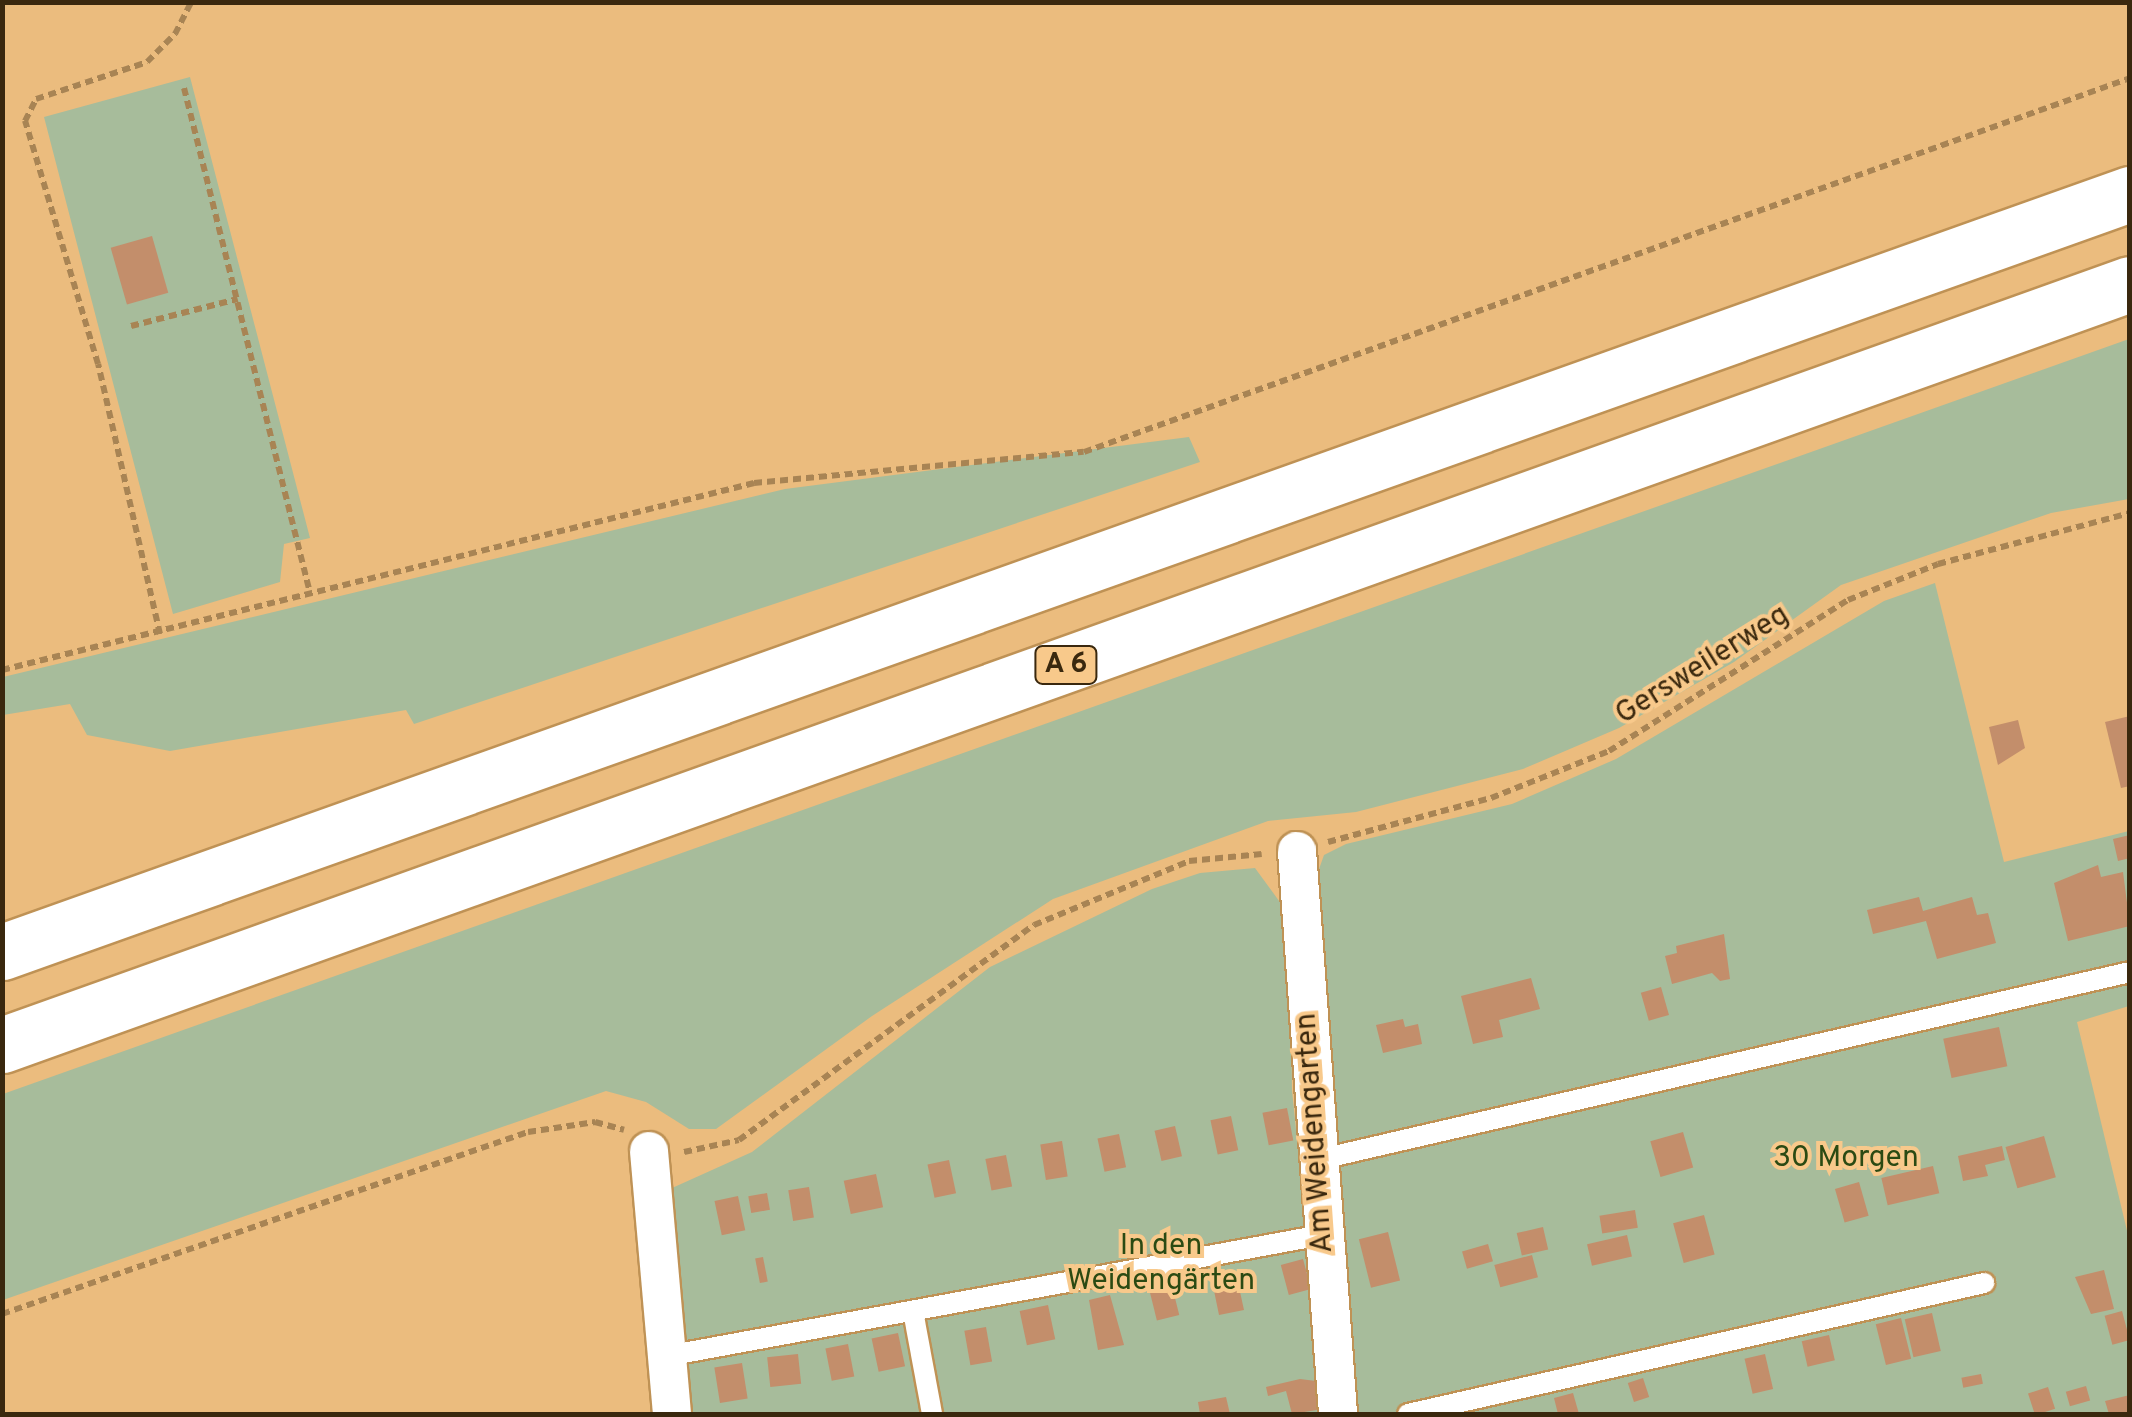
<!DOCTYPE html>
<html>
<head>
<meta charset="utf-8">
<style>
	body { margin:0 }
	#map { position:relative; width:2132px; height:1417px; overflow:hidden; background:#ebbc7e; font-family:Overpass,sans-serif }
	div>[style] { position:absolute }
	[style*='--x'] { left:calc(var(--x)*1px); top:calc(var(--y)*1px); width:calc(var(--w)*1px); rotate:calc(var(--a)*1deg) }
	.green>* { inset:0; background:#a7bc9b }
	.building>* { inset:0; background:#c38e6b; transform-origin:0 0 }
	.path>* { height:6px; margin-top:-3px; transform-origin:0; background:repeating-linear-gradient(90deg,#a88454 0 8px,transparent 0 13px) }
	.roads { filter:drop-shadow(2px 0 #bf9255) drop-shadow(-2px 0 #bf9255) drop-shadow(0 2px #bf9255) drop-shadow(0 -2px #bf9255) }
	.service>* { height:20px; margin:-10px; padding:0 10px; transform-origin:10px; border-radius:10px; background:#fff }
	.minor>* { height:38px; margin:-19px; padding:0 19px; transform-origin:19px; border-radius:19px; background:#fff }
	.motorway>* { height:55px; margin:-27.5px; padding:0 27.5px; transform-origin:27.5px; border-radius:27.5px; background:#fff }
	span { translate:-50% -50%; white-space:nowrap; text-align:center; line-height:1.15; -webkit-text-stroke:8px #f8c98b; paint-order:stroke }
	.shield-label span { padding:2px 8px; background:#f8c98b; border:2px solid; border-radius:8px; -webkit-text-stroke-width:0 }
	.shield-label { font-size:28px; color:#3a280e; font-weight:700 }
	.street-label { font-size:30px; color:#3a280e }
	.park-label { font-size:30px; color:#2b4a13 }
	.frame { position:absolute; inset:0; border:5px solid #3a280e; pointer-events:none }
</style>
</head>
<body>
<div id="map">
	<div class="green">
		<i style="clip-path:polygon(190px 77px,310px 538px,284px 544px,280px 582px,173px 614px,44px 117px)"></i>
		<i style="clip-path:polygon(2129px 339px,2129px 499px,2051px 513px,1841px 585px,1734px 662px,1619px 728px,1523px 769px,1356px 812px,1268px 821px,1053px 899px,872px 1016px,716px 1129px,689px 1129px,646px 1102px,606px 1091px,3px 1300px,3px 1094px)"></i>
		<i style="clip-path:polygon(1189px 437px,1200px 462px,414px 724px,406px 710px,170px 751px,87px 735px,70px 704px,3px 715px,3px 677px,785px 489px)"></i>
		<i style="clip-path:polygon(1935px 583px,2004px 862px,2129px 831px,2129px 1006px,2077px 1022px,2129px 1239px,2129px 1414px,1348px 1414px,1313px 886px,1324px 855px,1346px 844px,1512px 804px,1616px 759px,1884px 601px)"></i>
		<i style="clip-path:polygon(1255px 868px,1290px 916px,1292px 1090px,1325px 1414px,687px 1414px,661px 1193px,752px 1152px,990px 967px,1152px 889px,1200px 873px)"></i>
	</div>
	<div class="building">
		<i style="left:152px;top:236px;width:59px;height:43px;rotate:74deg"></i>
		<i style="clip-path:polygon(2130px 716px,2130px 786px,2121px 788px,2105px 722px)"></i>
		<i style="clip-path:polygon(2018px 720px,2025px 748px,1998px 765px,1989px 727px)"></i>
		<i style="clip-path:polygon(2130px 835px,2130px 858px,2118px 861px,2113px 839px)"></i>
		<i style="clip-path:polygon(2098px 865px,2101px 877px,2123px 872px,2130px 926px,2068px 941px,2054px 883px)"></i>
		<i style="clip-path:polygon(1919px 897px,1923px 911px,1972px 897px,1977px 915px,1988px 913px,1996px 943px,1937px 959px,1926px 921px,1873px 934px,1867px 910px)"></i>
		<i style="clip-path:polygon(1724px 934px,1730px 979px,1720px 981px,1712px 973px,1672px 984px,1665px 956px,1677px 953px,1676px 946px)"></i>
		<i style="clip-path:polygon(1531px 978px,1540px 1009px,1499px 1020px,1503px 1037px,1473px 1044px,1461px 996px)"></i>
		<i style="left:1661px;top:987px;width:29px;height:21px;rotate:74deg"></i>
		<i style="clip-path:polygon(1403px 1019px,1405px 1027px,1418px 1024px,1422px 1044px,1383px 1053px,1376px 1025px)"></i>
		<i style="left:1999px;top:1027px;width:40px;height:57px;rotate:78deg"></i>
		<i style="left:1287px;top:1108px;width:33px;height:25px;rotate:79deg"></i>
		<i style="left:1231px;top:1116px;width:35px;height:21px;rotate:78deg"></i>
		<i style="left:1175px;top:1126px;width:31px;height:21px;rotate:77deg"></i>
		<i style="left:1683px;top:1132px;width:37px;height:34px;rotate:74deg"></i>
		<i style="left:1119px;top:1134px;width:34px;height:22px;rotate:78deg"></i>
		<i style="left:2044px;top:1136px;width:43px;height:40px;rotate:74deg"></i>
		<i style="left:1062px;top:1141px;width:36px;height:22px;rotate:81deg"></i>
		<i style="clip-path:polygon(2002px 1146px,2005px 1160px,1985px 1165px,1988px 1176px,1963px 1181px,1958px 1156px)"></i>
		<i style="left:1006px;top:1155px;width:32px;height:21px;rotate:79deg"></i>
		<i style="left:949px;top:1160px;width:34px;height:22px;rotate:78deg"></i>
		<i style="left:1933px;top:1166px;width:28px;height:53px;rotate:77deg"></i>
		<i style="left:876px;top:1174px;width:34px;height:33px;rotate:78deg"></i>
		<i style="left:1859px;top:1182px;width:35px;height:25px;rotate:74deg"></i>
		<i style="left:809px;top:1187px;width:31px;height:21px;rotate:81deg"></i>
		<i style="left:767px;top:1193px;width:17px;height:19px;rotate:80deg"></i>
		<i style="left:738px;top:1196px;width:35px;height:24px;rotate:78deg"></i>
		<i style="left:1635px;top:1210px;width:18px;height:36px;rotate:81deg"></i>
		<i style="left:1704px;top:1215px;width:41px;height:32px;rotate:75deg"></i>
		<i style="left:1543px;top:1227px;width:23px;height:27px;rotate:77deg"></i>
		<i style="left:1388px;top:1232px;width:50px;height:30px;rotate:76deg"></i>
		<i style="left:1627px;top:1235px;width:22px;height:41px;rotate:77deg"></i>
		<i style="left:1488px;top:1244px;width:18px;height:27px;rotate:74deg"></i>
		<i style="left:1532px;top:1255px;width:23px;height:39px;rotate:75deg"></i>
		<i style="left:763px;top:1257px;width:25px;height:8px;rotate:79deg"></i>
		<i style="left:1303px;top:1259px;width:31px;height:23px;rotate:75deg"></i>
		<i style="clip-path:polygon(2104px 1270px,2114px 1309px,2091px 1314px,2075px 1277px)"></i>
		<i style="clip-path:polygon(1224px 1273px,1225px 1281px,1237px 1278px,1244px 1310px,1219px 1315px,1211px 1276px)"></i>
		<i style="left:1171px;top:1282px;width:34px;height:23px;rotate:76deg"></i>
		<i style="clip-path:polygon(1110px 1295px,1124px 1345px,1098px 1350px,1089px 1300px)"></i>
		<i style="left:1048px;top:1305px;width:35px;height:29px;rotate:78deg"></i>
		<i style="left:2122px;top:1311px;width:30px;height:18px;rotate:75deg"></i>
		<i style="left:1932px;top:1313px;width:39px;height:28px;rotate:77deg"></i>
		<i style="left:1901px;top:1318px;width:42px;height:26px;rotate:76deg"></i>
		<i style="left:986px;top:1327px;width:35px;height:22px;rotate:80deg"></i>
		<i style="left:898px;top:1333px;width:34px;height:27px;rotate:78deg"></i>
		<i style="left:1829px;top:1335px;width:26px;height:28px;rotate:77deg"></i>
		<i style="left:848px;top:1344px;width:33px;height:23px;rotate:79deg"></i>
		<i style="left:798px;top:1354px;width:30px;height:31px;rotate:84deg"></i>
		<i style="left:1765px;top:1354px;width:36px;height:21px;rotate:77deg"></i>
		<i style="left:742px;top:1363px;width:36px;height:28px;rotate:81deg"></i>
		<i style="left:1981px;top:1374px;width:10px;height:20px;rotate:79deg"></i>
		<i style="left:1643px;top:1378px;width:20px;height:16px;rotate:72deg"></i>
		<i style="clip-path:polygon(1300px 1379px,1316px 1381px,1323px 1409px,1292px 1414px,1286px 1391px,1268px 1396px,1266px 1387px)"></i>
		<i style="left:2086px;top:1386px;width:15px;height:21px;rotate:74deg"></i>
		<i style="left:2048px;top:1387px;width:23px;height:21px;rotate:72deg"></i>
		<i style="clip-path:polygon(1573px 1393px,1579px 1414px,1558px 1414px,1554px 1398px)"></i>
		<i style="clip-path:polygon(2130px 1395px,2130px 1414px,2109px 1414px,2105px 1401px)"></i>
		<i style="clip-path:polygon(1226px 1397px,1230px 1414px,1200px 1414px,1198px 1402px)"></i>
	</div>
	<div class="path">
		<i style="--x:184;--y:88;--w:520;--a:75.99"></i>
		<i style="--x:131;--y:326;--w:110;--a:-14.2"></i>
		<i style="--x:160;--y:634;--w:277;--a:-102.9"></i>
		<i style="--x:98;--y:364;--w:254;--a:-106.7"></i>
		<i style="--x:25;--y:121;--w:25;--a:-63"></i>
		<i style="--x:36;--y:99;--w:117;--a:-18.4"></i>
		<i style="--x:147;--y:62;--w:40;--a:-45"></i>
		<i style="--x:175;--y:34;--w:36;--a:-63"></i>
		<i style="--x:2;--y:670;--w:775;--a:-13.96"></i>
		<i style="--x:754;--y:483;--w:331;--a:-5.4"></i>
		<i style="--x:1084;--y:452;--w:1111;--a:-19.67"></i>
		<i style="--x:1328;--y:842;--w:169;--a:-15.1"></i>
		<i style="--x:1491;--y:798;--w:127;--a:-21.7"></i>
		<i style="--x:1609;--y:751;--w:283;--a:-32.3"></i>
		<i style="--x:1848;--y:600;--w:97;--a:-21.8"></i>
		<i style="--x:1938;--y:564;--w:199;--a:-14.9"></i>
		<i style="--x:684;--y:1152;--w:56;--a:-12.3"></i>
		<i style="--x:739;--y:1140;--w:365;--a:-36.1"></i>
		<i style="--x:1034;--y:925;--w:168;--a:-22.4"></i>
		<i style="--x:1189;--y:861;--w:73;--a:-5.5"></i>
		<i style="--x:2;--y:1314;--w:557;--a:-19.09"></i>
		<i style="--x:528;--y:1132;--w:68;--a:-8.5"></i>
		<i style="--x:595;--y:1122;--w:30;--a:15"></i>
	</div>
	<div class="roads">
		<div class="service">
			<i style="--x:1317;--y:1160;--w:834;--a:-13.02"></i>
			<i style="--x:913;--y:1311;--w:105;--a:79.5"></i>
			<i style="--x:667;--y:1356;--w:666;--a:-10.47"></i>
			<i style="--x:1408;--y:1414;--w:591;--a:-12.81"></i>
		</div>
		<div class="minor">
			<i style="--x:1297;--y:851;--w:564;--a:85.83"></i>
			<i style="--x:649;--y:1151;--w:264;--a:85"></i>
		</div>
		<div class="motorway">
			<i style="--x:2;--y:952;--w:2259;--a:-19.61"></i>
			<i style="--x:2;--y:1045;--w:2260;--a:-19.68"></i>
		</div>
	</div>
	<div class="shield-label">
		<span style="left:1066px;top:665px">A 6</span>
	</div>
	<div class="street-label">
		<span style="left:1703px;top:666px;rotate:-32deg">Gersweilerweg</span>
		<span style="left:1316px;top:1133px;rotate:-94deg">Am Weidengarten</span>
	</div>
	<div class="park-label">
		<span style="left:1846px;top:1159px">30 Morgen</span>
		<span style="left:1161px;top:1264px">In den<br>Weidengärten</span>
	</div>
	<div class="frame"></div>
</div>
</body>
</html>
